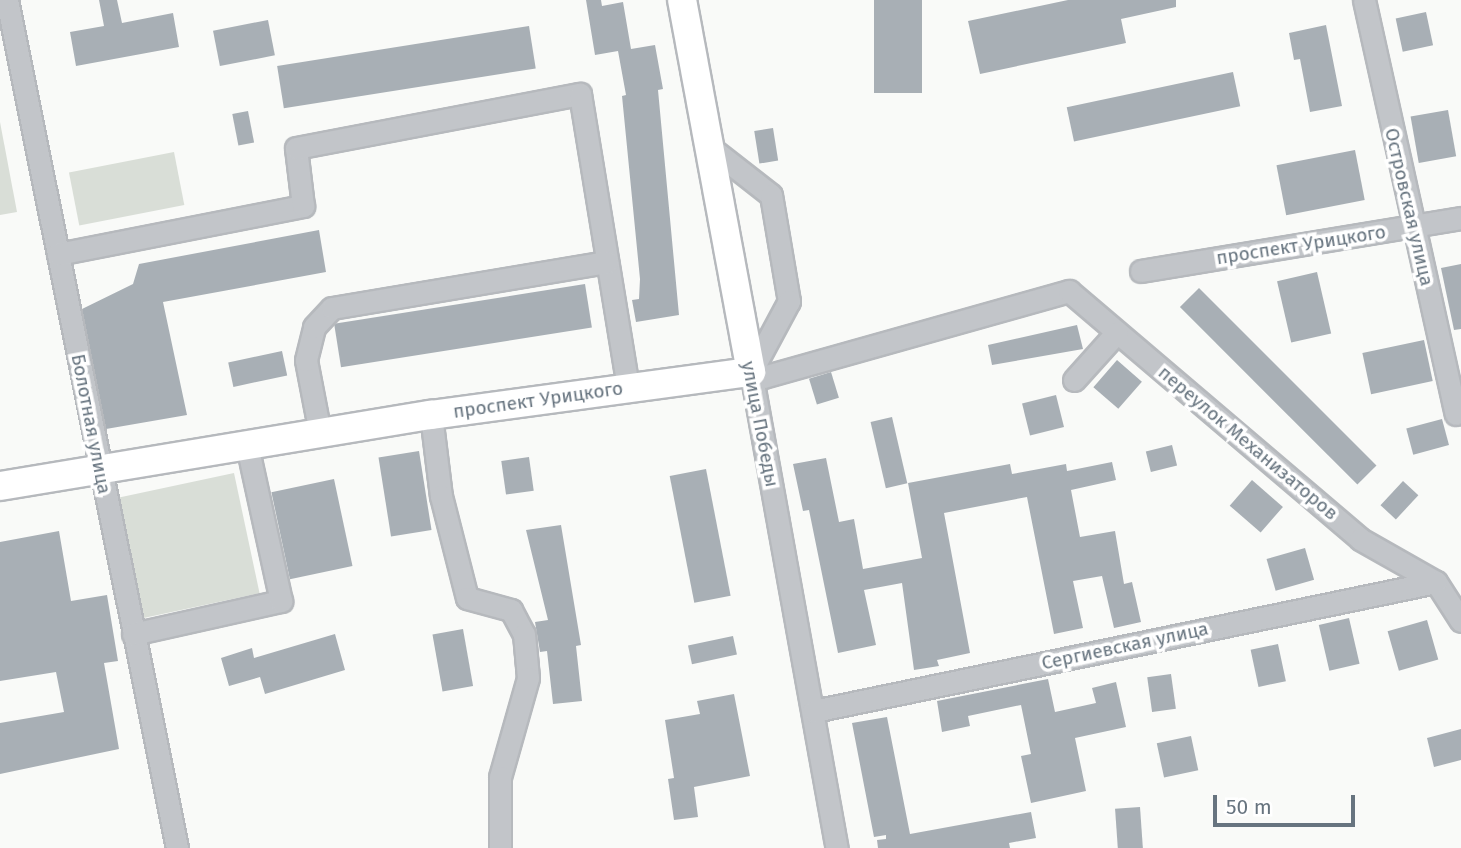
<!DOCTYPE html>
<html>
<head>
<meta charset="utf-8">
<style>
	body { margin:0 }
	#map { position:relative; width:1461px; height:848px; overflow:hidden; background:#f9faf8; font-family:"Fira Sans",sans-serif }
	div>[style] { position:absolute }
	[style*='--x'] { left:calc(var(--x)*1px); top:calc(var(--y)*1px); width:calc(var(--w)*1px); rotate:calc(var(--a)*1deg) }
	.green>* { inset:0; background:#d9ded7; transform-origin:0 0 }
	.building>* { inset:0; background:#a8afb5; transform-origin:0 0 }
	.roads { filter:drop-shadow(2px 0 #b6b9bd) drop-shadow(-2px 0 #b6b9bd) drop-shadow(0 2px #b6b9bd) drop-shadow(0 -2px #b6b9bd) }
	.minor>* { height:21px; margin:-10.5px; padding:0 10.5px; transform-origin:10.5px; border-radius:10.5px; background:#c2c5c9 }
	.major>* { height:28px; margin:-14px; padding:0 14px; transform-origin:14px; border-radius:14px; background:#fff }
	span { translate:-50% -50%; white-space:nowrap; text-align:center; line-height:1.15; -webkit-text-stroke:7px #fff; paint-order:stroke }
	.street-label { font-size:19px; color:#67747f }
	.scale { position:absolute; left:1213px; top:795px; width:142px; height:32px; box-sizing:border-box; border:4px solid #67747f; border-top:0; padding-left:9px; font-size:21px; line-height:24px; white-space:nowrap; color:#67747f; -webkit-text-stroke:5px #fff; paint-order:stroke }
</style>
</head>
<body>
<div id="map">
	<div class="green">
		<i style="clip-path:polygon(0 122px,17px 212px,0 215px)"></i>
		<i style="left:174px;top:152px;width:54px;height:107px;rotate:79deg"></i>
		<i style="left:234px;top:473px;width:123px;height:121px;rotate:78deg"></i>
	</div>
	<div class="building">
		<i style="clip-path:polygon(99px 0,117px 0,122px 23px,173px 13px,179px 47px,76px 66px,70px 32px,104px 26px)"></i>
		<i style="clip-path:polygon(586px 0,601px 0,602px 6px,623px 2px,631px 49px,655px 45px,663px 89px,658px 90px,679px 315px,636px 322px,632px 300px,639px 299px,640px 279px,622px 96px,626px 95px,618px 51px,595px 55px)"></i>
		<i style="left:874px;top:0;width:48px;height:93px"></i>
		<i style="clip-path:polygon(1068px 0,1176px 0,1176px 7px,1121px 19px,1126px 43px,980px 74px,968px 21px)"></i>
		<i style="left:1426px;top:12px;width:34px;height:31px;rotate:78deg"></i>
		<i style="left:268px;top:20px;width:36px;height:56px;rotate:79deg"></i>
		<i style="clip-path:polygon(1326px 25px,1342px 106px,1310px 112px,1300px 59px,1294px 60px,1289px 33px)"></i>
		<i style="left:529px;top:26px;width:43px;height:255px;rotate:81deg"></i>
		<i style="left:1233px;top:72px;width:35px;height:170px;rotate:78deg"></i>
		<i style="left:1448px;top:110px;width:47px;height:38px;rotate:80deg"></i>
		<i style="left:248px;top:111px;width:32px;height:16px;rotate:79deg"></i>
		<i style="left:773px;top:128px;width:33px;height:19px;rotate:81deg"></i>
		<i style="left:1355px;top:150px;width:51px;height:80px;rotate:79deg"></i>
		<i style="clip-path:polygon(319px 230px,326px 272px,163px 302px,187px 415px,106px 429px,82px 309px,133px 284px,139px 264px)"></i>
		<i style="clip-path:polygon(1461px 264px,1461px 329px,1454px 330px,1441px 268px)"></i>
		<i style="left:1317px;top:272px;width:63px;height:41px;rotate:77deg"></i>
		<i style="left:585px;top:284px;width:44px;height:254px;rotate:81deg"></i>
		<i style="left:1199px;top:288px;width:251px;height:27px;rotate:45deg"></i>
		<i style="clip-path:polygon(1077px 325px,1083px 349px,992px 365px,988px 345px)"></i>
		<i style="left:1424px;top:340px;width:42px;height:63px;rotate:78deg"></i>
		<i style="left:282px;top:351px;width:25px;height:55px;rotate:78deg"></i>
		<i style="left:1117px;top:360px;width:33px;height:36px;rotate:41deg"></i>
		<i style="left:831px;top:372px;width:27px;height:23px;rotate:73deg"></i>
		<i style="left:1056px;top:395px;width:33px;height:35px;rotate:76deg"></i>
		<i style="left:892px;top:417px;width:68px;height:22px;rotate:77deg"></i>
		<i style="left:1442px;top:419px;width:27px;height:37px;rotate:75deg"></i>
		<i style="left:1172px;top:445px;width:21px;height:27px;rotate:76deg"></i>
		<i style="left:419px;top:451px;width:80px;height:41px;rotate:81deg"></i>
		<i style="left:529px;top:457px;width:34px;height:28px;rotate:82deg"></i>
		<i style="clip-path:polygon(826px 458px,839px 522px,854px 519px,863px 569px,922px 558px,908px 483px,1010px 464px,1012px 474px,1066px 464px,1067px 471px,1112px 462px,1116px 480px,1071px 490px,1080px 537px,1115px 531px,1124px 584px,1132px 582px,1141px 622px,1114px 628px,1102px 576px,1073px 581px,1083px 628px,1054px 634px,1027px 497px,944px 513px,970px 653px,937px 660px,939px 666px,914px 670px,902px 583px,864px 590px,876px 645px,838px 653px,809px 510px,803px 511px,793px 464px)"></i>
		<i style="left:706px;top:469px;width:129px;height:37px;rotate:79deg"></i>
		<i style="left:334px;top:479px;width:89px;height:64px;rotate:78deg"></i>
		<i style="left:1252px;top:480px;width:41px;height:34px;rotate:41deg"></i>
		<i style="left:1403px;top:481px;width:21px;height:33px;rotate:43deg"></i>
		<i style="clip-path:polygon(561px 525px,581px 645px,576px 646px,582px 701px,553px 704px,547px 651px,540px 652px,535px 622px,548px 620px,526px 530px)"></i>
		<i style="clip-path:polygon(59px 531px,71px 601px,107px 595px,118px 661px,104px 663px,119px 749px,0 774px,0 723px,64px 712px,56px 672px,0 681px,0 542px)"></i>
		<i style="left:1305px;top:548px;width:33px;height:40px;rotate:74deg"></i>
		<i style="left:1349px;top:618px;width:47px;height:31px;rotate:77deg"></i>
		<i style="left:1427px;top:620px;width:41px;height:41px;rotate:74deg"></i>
		<i style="left:463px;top:629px;width:58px;height:31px;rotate:80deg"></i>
		<i style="clip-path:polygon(335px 634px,345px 670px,265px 694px,260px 677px,229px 686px,221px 658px,252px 648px,254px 658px)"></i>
		<i style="left:733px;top:636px;width:19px;height:46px;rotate:78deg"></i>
		<i style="left:1278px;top:644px;width:38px;height:28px;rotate:78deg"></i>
		<i style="left:1171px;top:674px;width:35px;height:24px;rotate:82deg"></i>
		<i style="clip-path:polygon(1048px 679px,1055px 712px,1096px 703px,1092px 688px,1116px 682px,1126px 727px,1075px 738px,1086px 791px,1031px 803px,1021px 756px,1031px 754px,1021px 705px,968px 716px,970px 726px,942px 732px,937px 701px)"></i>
		<i style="clip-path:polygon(734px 694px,750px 776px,694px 787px,698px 817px,674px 820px,668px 779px,674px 778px,665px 720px,700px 714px,697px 701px)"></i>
		<i style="clip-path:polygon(887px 717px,910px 834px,1031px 812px,1036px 838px,1009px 843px,1010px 848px,878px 848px,877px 840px,886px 839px,886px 835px,874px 837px,852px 723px)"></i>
		<i style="clip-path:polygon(1461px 729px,1461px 760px,1434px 767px,1427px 738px)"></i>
		<i style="left:1191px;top:736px;width:35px;height:35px;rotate:78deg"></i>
		<i style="left:1140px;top:807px;width:41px;height:25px;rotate:86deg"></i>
	</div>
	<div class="roads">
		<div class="minor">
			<i style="--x:7;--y:0;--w:865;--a:78.66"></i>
			<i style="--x:1364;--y:0;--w:424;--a:77.5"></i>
			<i style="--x:707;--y:145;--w:81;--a:38"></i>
			<i style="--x:771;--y:195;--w:108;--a:80.4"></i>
			<i style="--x:789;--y:301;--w:81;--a:118.2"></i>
			<i style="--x:58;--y:254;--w:250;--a:-11.1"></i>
			<i style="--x:303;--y:206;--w:58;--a:-96.9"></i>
			<i style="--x:296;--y:148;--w:289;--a:-10.8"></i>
			<i style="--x:580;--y:94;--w:298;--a:80.7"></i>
			<i style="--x:1141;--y:271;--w:324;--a:-9.4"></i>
			<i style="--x:751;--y:372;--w:13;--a:23"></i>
			<i style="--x:763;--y:377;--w:318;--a:-15.7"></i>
			<i style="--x:1069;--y:291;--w:382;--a:40.4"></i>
			<i style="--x:1360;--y:539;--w:87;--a:29.5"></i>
			<i style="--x:1436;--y:582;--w:46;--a:57.3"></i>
			<i style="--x:751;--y:372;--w:484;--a:79.8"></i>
			<i style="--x:1074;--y:380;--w:64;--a:-48.1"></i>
			<i style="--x:431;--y:415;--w:82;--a:83"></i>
			<i style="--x:441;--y:496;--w:105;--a:75.7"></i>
			<i style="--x:467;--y:598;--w:46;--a:15.3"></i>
			<i style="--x:511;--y:610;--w:27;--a:62"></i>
			<i style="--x:524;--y:634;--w:44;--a:84.8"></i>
			<i style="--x:528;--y:678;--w:103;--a:105.8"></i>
			<i style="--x:500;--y:777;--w:71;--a:90"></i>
			<i style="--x:320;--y:433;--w:74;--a:-100.9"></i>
			<i style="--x:306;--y:360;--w:34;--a:-76"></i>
			<i style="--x:314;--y:327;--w:26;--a:-47"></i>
			<i style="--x:332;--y:308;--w:279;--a:-9.5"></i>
			<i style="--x:133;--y:634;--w:152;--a:-12.6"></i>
			<i style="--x:281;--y:601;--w:160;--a:-102.3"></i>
			<i style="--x:814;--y:711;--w:635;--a:-11.72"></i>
		</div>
		<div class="major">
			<i style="--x:0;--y:486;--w:437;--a:-9.4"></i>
			<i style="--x:431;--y:415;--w:323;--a:-7.7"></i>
			<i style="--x:751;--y:372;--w:378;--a:-100.5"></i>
		</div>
	</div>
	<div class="street-label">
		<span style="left:1409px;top:207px;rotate:77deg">Островская улица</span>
		<span style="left:1301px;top:245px;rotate:-9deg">проспект Урицкого</span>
		<span style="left:538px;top:400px;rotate:-8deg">проспект Урицкого</span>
		<span style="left:91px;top:424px;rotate:79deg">Болотная улица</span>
		<span style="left:760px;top:424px;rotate:79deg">улица Победы</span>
		<span style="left:1248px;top:443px;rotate:40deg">переулок Механизаторов</span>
		<span style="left:1125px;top:646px;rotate:-12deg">Сергиевская улица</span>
	</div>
	<div class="scale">50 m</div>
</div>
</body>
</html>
